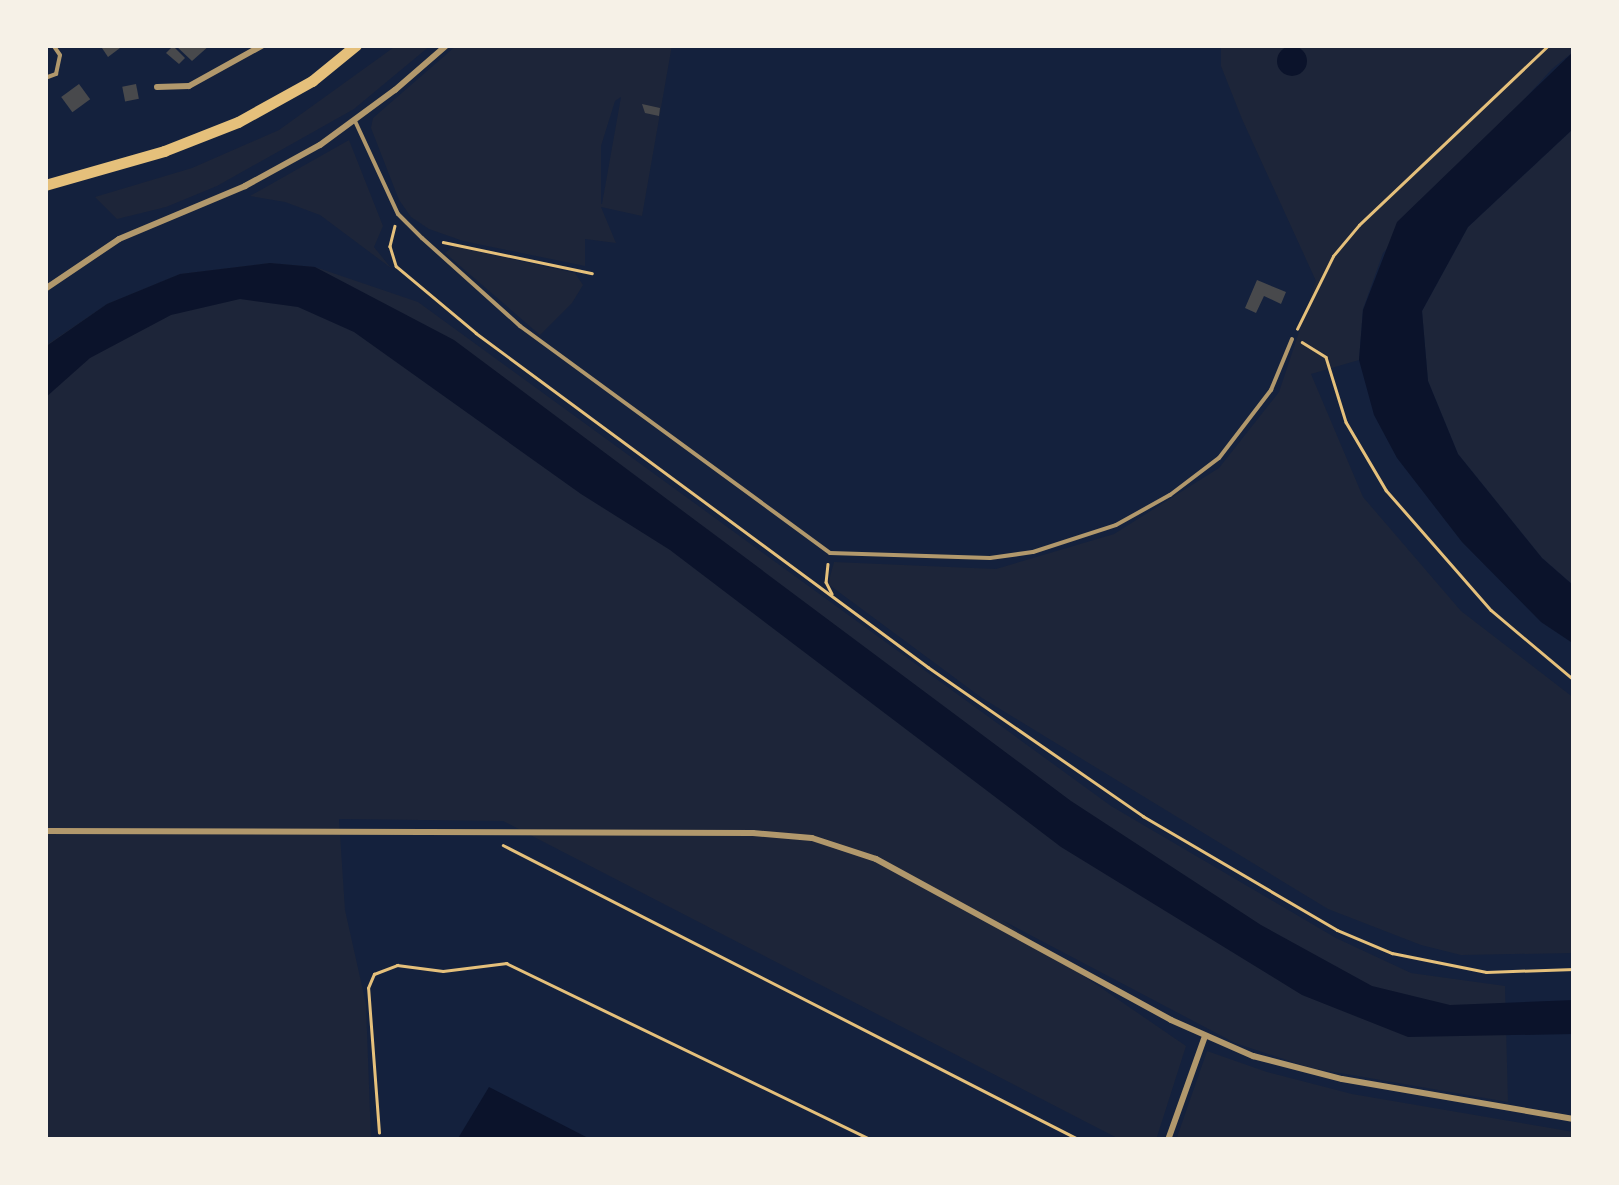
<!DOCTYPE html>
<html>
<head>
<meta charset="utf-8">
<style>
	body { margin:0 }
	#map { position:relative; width:1619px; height:1185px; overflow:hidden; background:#14213d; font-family:Montserrat,sans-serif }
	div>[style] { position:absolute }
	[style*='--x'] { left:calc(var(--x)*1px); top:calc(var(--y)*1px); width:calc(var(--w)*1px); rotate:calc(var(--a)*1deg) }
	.green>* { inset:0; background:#1d2539 }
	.water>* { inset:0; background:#0b132b }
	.round { border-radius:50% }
	.building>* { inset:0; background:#48494c; transform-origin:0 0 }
	.path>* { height:2.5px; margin:-1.25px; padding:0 1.25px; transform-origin:1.25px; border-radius:1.25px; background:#e5c07b }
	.service>* { height:4px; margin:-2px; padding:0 2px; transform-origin:2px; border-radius:2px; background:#b1986c }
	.minor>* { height:6px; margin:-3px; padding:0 3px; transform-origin:3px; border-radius:3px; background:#b1986c }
	.primary>* { height:11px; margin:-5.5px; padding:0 5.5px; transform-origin:5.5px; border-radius:5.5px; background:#e5c07b }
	span { translate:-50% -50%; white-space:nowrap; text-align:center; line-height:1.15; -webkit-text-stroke:8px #f6f1e7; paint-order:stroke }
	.frame { position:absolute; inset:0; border:48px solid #f6f1e7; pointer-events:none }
</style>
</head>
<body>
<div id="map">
	<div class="green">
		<i style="clip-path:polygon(397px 45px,431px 45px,354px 109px,217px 186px,166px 207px,117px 219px,95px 197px,192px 168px,279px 130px)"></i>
		<i style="clip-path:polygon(evenodd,457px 45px,672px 45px,642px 216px,601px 207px,616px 243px,585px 239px,585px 266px,463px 241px,429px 229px,411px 217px,399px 200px,371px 128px,373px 118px,457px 45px,621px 97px,602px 204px,601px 204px,601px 146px,615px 101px,621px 97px)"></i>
		<i style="clip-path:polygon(1221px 45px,1574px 45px,1574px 51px,1552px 69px,1383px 253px,1363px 309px,1359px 360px,1311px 374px,1363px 497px,1461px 611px,1574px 698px,1574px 953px,1461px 955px,1421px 945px,1328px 909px,982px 698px,828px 584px,834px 562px,996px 569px,1114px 534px,1219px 468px,1279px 392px,1316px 281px,1242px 119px,1221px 66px)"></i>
		<i style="clip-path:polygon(1574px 128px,1574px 586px,1542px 558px,1458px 454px,1428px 381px,1422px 311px,1468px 227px)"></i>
		<i style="clip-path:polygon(349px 140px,383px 226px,374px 247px,391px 268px,320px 215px,285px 202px,250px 196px)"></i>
		<i style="clip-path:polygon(453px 246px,575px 273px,583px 285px,572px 303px,540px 335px,445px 253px)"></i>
		<i style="clip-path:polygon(270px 263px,315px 267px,418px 302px,1111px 806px,1336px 938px,1411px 973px,1505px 986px,1508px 1102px,1311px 1068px,1235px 1043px,1002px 920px,1186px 1046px,1156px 1140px,1121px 1140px,503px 821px,339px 819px,345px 910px,366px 1004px,371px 1140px,45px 1140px,45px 346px,107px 304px,180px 274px)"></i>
		<i style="clip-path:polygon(1207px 1051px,1267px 1072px,1352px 1094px,1574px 1132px,1574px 1140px,1176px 1140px)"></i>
	</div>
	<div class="water">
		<i class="round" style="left:1277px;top:46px;width:30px;height:30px"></i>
		<i style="clip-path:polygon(1574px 51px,1574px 128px,1468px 227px,1422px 311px,1428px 381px,1458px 454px,1542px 558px,1574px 586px,1574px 644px,1541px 622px,1462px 542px,1397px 458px,1374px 415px,1359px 360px,1363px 310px,1397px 222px)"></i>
		<i style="clip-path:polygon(270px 263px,315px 267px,454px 340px,1071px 801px,1261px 925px,1372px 986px,1450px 1005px,1574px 1000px,1574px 1034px,1408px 1037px,1302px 995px,1061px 847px,670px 550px,581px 494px,354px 332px,298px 307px,240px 299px,171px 315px,90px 358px,45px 398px,45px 347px,107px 304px,180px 274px)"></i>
		<i style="clip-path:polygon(489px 1087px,592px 1140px,457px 1140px)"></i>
	</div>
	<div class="building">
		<i style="clip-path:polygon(100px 45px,124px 45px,108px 57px)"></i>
		<i style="clip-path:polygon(175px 45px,210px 45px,192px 61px)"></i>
		<i style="clip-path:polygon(173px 46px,185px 58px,179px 64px,166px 53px)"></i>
		<i style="left:79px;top:84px;width:19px;height:22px;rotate:54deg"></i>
		<i style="left:136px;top:84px;width:15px;height:14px;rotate:79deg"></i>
		<i style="clip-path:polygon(642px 104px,660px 108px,659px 116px,645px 113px)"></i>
		<i style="clip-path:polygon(1257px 280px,1286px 292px,1281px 304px,1264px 296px,1256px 313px,1245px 308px)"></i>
	</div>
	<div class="path">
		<i style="--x:395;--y:226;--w:21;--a:104"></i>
		<i style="--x:390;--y:246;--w:21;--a:73"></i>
		<i style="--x:396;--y:266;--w:104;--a:39.9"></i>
		<i style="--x:476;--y:333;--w:562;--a:36.46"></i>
		<i style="--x:928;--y:667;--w:262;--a:34.7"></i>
		<i style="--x:1143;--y:816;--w:225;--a:30.4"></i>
		<i style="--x:1337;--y:930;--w:60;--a:22.7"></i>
		<i style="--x:1392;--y:953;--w:96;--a:11.4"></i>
		<i style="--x:1486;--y:972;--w:88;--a:-2"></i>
		<i style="--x:443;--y:242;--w:152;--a:11.8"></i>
		<i style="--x:1297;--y:329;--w:81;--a:-63.7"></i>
		<i style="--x:1333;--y:256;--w:40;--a:-50"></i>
		<i style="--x:1359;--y:225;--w:262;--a:-43.5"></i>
		<i style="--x:1302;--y:342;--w:28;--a:32"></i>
		<i style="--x:1326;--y:357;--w:68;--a:72.9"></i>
		<i style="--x:1346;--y:422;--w:79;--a:59.5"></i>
		<i style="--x:1386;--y:490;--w:159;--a:48.8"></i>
		<i style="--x:1491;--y:610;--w:109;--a:40.1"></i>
		<i style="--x:828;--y:564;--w:18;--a:96"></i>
		<i style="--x:826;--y:582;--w:13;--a:63"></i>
		<i style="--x:503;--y:845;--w:648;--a:27.08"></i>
		<i style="--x:379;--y:1133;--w:145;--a:-94.3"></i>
		<i style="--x:368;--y:988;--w:15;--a:-67"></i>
		<i style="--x:374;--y:974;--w:25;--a:-21"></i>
		<i style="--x:397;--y:965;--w:46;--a:7.4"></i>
		<i style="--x:443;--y:971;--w:64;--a:-7.2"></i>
		<i style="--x:506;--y:963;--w:407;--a:25.8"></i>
	</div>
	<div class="service">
		<i style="--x:45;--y:78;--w:12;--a:-20"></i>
		<i style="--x:56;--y:74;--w:19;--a:-78"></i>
		<i style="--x:60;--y:55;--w:12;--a:-125"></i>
		<i style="--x:355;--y:121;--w:102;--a:65.2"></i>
		<i style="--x:398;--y:214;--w:34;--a:45"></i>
		<i style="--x:422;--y:238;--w:132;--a:41.9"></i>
		<i style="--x:520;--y:326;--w:384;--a:36.2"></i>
		<i style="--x:830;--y:553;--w:160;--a:1.8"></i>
		<i style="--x:990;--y:558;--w:43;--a:-7.9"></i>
		<i style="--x:1033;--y:552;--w:87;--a:-18"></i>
		<i style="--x:1116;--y:525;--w:62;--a:-29.1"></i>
		<i style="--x:1170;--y:495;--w:61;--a:-37.1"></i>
		<i style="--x:1219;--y:458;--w:86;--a:-52.6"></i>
		<i style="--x:1271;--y:390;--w:55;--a:-67.6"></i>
	</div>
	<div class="minor">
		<i style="--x:157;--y:87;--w:32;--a:-2"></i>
		<i style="--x:189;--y:86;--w:85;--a:-29"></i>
		<i style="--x:45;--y:289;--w:89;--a:-34"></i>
		<i style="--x:119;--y:239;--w:137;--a:-22.8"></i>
		<i style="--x:245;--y:186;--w:85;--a:-28.7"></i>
		<i style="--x:320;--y:145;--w:93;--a:-36.3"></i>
		<i style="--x:395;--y:90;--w:69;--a:-40.9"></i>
		<i style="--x:45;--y:831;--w:708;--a:0.16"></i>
		<i style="--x:753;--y:833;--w:59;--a:4.8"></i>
		<i style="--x:812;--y:838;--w:67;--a:18.2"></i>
		<i style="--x:876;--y:859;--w:336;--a:28.6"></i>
		<i style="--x:1171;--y:1020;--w:90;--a:23.7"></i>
		<i style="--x:1253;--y:1056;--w:92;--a:14.5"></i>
		<i style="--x:1342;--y:1079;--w:235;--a:9.8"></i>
		<i style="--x:1168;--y:1140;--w:110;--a:-70.4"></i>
	</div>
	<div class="primary">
		<i style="--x:45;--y:185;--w:124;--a:-15.9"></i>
		<i style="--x:164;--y:151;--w:79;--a:-21.4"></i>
		<i style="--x:238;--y:122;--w:85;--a:-29"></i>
		<i style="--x:312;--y:81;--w:57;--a:-39.3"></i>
	</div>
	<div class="frame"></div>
</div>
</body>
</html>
